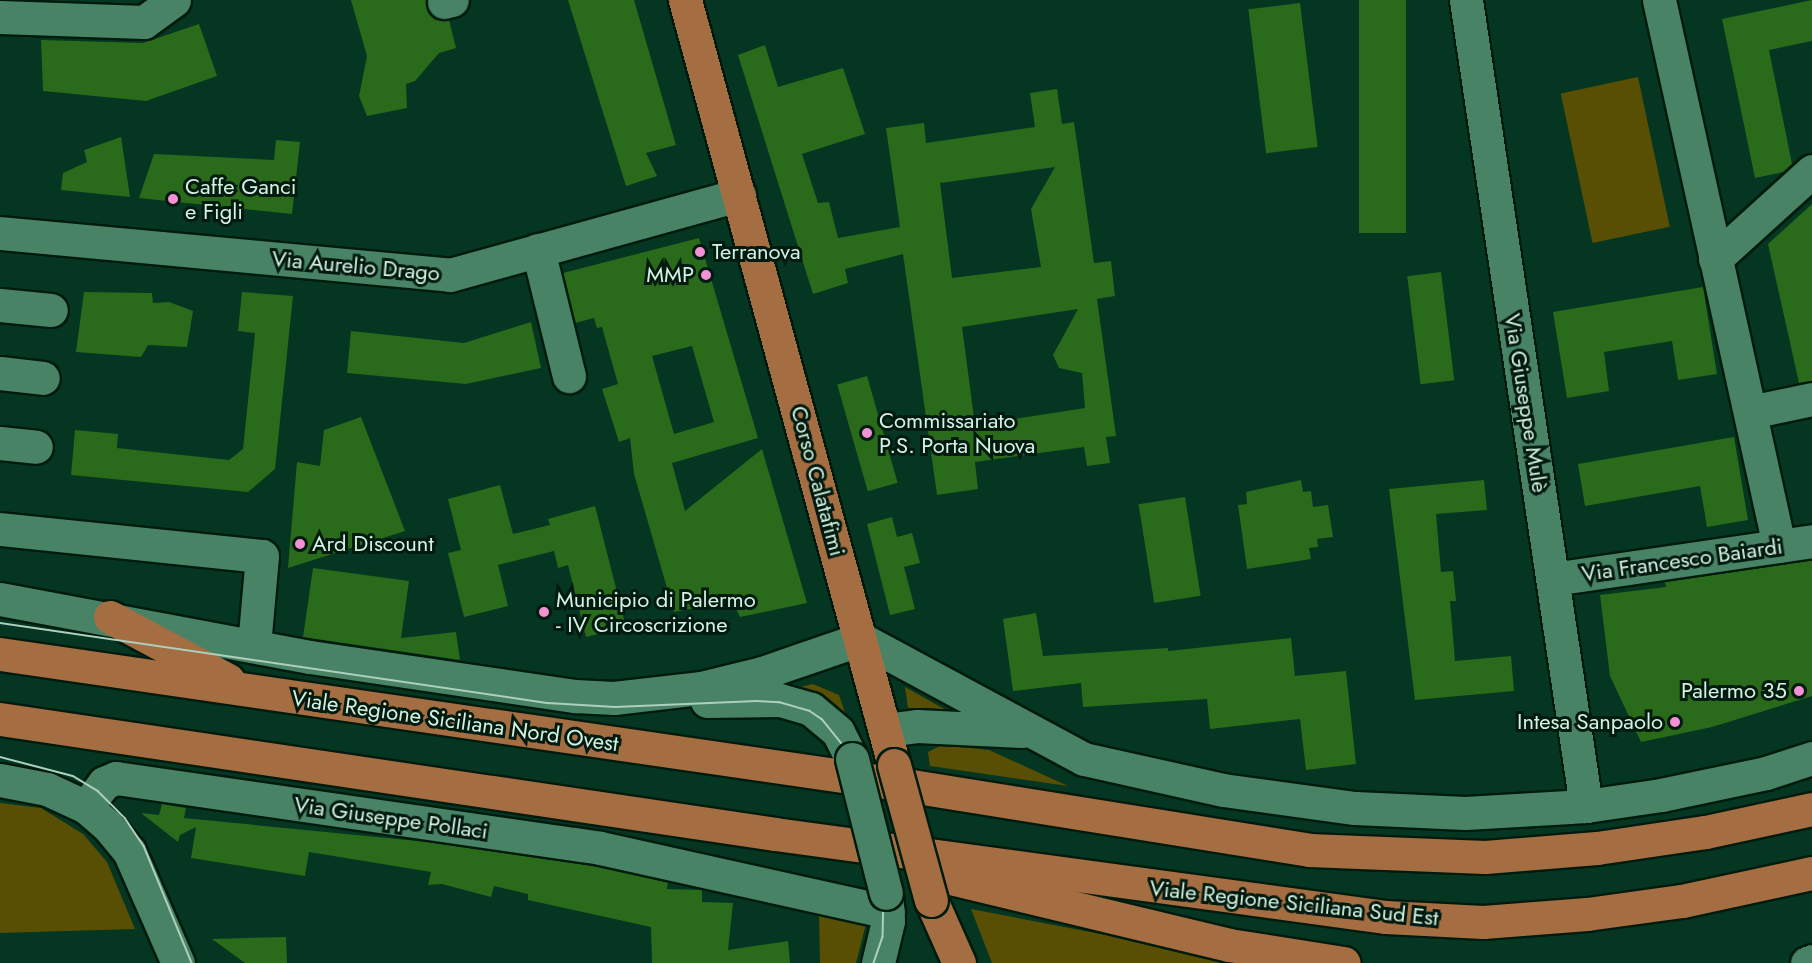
<!DOCTYPE html>
<html>
<head>
<meta charset="utf-8">
<style>
	body { margin:0 }
	#map { position:relative; width:1812px; height:963px; overflow:hidden; background:#043621; font-family:Jost,sans-serif }
	div>[style] { position:absolute }
	[style*='--x'] { left:calc(var(--x)*1px); top:calc(var(--y)*1px); width:calc(var(--w)*1px); rotate:calc(var(--a)*1deg) }
	.green>* { inset:0; background:#594f04; transform-origin:0 0 }
	.building>* { inset:0; background:#2a6a1b; transform-origin:0 0 }
	.roads { filter:drop-shadow(2px 0 #001b0d) drop-shadow(-2px 0 #001b0d) drop-shadow(0 2px #001b0d) drop-shadow(0 -2px #001b0d) }
	.minor>* { height:33px; margin:-16.5px; padding:0 16.5px; transform-origin:16.5px; border-radius:16.5px; background:#488365 }
	.major>* { height:33px; margin:-16.5px; padding:0 16.5px; transform-origin:16.5px; border-radius:16.5px; background:#a56d42 }
	.tram>* { height:1.5px; margin:-0.75px; padding:0 0.75px; transform-origin:0.75px; border-radius:0.75px; background:#adcfbd }
	.bridges { filter:drop-shadow(2px 0 #001b0d) drop-shadow(-2px 0 #001b0d) drop-shadow(0 2px #001b0d) drop-shadow(0 -2px #001b0d) }
	.minor-bridge>* { height:33px; margin:-16.5px; padding:0 16.5px; transform-origin:16.5px; border-radius:16.5px; background:#488365 }
	.major-bridge>* { height:33px; margin:-16.5px; padding:0 16.5px; transform-origin:16.5px; border-radius:16.5px; background:#a56d42 }
	.dots>* { width:16px; height:16px; translate:-50% -50%; box-sizing:border-box; border:3px solid #021a0f; border-radius:50% }
	span { translate:-50% -50%; white-space:nowrap; text-align:center; line-height:1.15; -webkit-text-stroke:6px #021a0f; paint-order:stroke }
	.poi-label { font-size:22px; color:#d3f2e0 }
	.left { translate:0 -50%; text-align:left }
	.right { translate:-100% -50%; text-align:right }
	.street-label { font-size:22px; color:#d3f2e0 }
</style>
</head>
<body>
<div id="map">
	<div class="green">
		<i style="left:1638px;top:77px;width:153px;height:79px;rotate:78deg"></i>
		<i style="clip-path:polygon(813px 684px,839px 695px,852px 733px,782px 691px)"></i>
		<i style="clip-path:polygon(905px 687px,946px 710px,908px 708px)"></i>
		<i style="clip-path:polygon(942px 745px,989px 750px,1068px 786px,930px 766px,928px 752px)"></i>
		<i style="clip-path:polygon(0 803px,41px 808px,83px 834px,107px 862px,135px 929px,0 933px)"></i>
		<i style="clip-path:polygon(971px 909px,1210px 955px,1237px 963px,992px 963px)"></i>
		<i style="clip-path:polygon(819px 915px,866px 924px,856px 963px,820px 963px)"></i>
	</div>
	<div class="building">
		<i style="clip-path:polygon(351px 0,426px 0,434px 19px,449px 20px,456px 48px,439px 53px,415px 81px,406px 84px,407px 108px,367px 116px,359px 96px,367px 56px)"></i>
		<i style="clip-path:polygon(568px 0,634px 0,676px 145px,646px 153px,657px 176px,626px 186px)"></i>
		<i style="left:1359px;top:0;width:47px;height:233px"></i>
		<i style="clip-path:polygon(1812px 0,1812px 41px,1769px 50px,1792px 164px,1783px 172px,1755px 178px,1722px 19px)"></i>
		<i style="left:1300px;top:3px;width:145px;height:52px;rotate:83deg"></i>
		<i style="clip-path:polygon(199px 24px,217px 76px,146px 101px,43px 91px,41px 40px,143px 43px)"></i>
		<i style="clip-path:polygon(evenodd,765px 45px,778px 87px,843px 68px,865px 134px,802px 154px,818px 203px,829px 202px,838px 238px,900px 227px,886px 128px,924px 123px,926px 143px,1035px 127px,1030px 93px,1057px 89px,1062px 124px,1074px 122px,1094px 263px,1111px 261px,1115px 296px,1097px 299px,1116px 436px,1106px 437px,1110px 463px,1087px 466px,1084px 447px,975px 462px,978px 489px,937px 495px,903px 254px,845px 269px,848px 283px,813px 294px,738px 55px,765px 45px,1055px 167px,1031px 209px,1041px 267px,952px 278px,940px 183px,1055px 167px,765px 45px,1078px 309px,1053px 355px,1059px 368px,1082px 373px,1085px 408px,975px 425px,962px 327px,1078px 309px)"></i>
		<i style="clip-path:polygon(121px 137px,130px 197px,61px 190px,63px 173px,87px 162px,84px 150px)"></i>
		<i style="clip-path:polygon(276px 140px,300px 142px,292px 214px,139px 198px,154px 154px,274px 160px)"></i>
		<i style="clip-path:polygon(1812px 204px,1812px 381px,1799px 383px,1768px 244px)"></i>
		<i style="clip-path:polygon(evenodd,699px 238px,758px 438px,672px 463px,685px 511px,762px 449px,807px 603px,740px 617px,732px 601px,674px 612px,634px 474px,630px 438px,619px 442px,602px 389px,618px 384px,602px 327px,597px 328px,594px 318px,575px 323px,563px 273px,699px 238px,692px 346px,714px 422px,674px 434px,652px 356px,692px 346px)"></i>
		<i style="left:1441px;top:272px;width:109px;height:34px;rotate:83deg"></i>
		<i style="clip-path:polygon(1703px 287px,1717px 374px,1678px 380px,1672px 341px,1604px 352px,1609px 391px,1567px 398px,1553px 312px)"></i>
		<i style="clip-path:polygon(84px 292px,152px 293px,153px 303px,169px 302px,193px 311px,187px 347px,148px 345px,141px 357px,76px 352px)"></i>
		<i style="clip-path:polygon(242px 292px,293px 296px,275px 469px,248px 492px,71px 475px,75px 430px,118px 434px,117px 448px,229px 460px,243px 449px,255px 333px,238px 331px)"></i>
		<i style="clip-path:polygon(531px 322px,541px 368px,466px 384px,347px 373px,351px 331px,464px 343px)"></i>
		<i style="left:867px;top:376px;width:111px;height:31px;rotate:74deg"></i>
		<i style="clip-path:polygon(361px 417px,405px 531px,288px 568px,297px 462px,320px 466px,324px 430px)"></i>
		<i style="clip-path:polygon(1734px 437px,1748px 520px,1707px 527px,1700px 486px,1585px 506px,1578px 464px)"></i>
		<i style="clip-path:polygon(1301px 480px,1303px 492px,1311px 491px,1313px 507px,1328px 505px,1333px 537px,1317px 539px,1318px 547px,1309px 548px,1311px 559px,1247px 569px,1238px 505px,1247px 504px,1246px 492px)"></i>
		<i style="clip-path:polygon(1484px 480px,1487px 510px,1436px 514px,1441px 572px,1453px 571px,1456px 601px,1450px 601px,1455px 661px,1511px 656px,1514px 691px,1415px 700px,1389px 489px)"></i>
		<i style="clip-path:polygon(500px 485px,513px 534px,550px 525px,548px 519px,595px 506px,626px 627px,586px 637px,568px 565px,558px 568px,554px 551px,498px 565px,508px 606px,464px 617px,448px 553px,461px 550px,448px 499px)"></i>
		<i style="left:1185px;top:497px;width:100px;height:47px;rotate:81deg"></i>
		<i style="clip-path:polygon(892px 517px,897px 537px,912px 533px,920px 563px,904px 567px,915px 609px,890px 615px,867px 524px)"></i>
		<i style="clip-path:polygon(1812px 560px,1812px 696px,1712px 727px,1641px 742px,1610px 676px,1600px 595px,1666px 587px,1665px 582px)"></i>
		<i style="clip-path:polygon(313px 568px,409px 581px,401px 638px,456px 632px,460px 660px,303px 637px)"></i>
		<i style="clip-path:polygon(1036px 613px,1043px 656px,1168px 648px,1168px 651px,1291px 638px,1295px 676px,1346px 671px,1356px 764px,1306px 770px,1300px 719px,1210px 729px,1207px 699px,1083px 707px,1081px 683px,1013px 691px,1003px 619px)"></i>
		<i style="clip-path:polygon(162px 804px,186px 808px,184px 818px,438px 843px,597px 866px,668px 882px,667px 889px,702px 890px,702px 902px,733px 903px,728px 950px,788px 941px,790px 963px,652px 963px,651px 927px,528px 900px,528px 894px,494px 886px,491px 897px,442px 884px,428px 885px,431px 872px,309px 852px,305px 876px,191px 858px,196px 827px,180px 835px,178px 842px,141px 813px,159px 815px)"></i>
		<i style="clip-path:polygon(286px 937px,287px 963px,245px 963px,212px 939px)"></i>
	</div>
	<div class="roads">
		<div class="minor">
			<i style="--x:1466;--y:0;--w:815;--a:81.53"></i>
			<i style="--x:1659;--y:0;--w:559;--a:77.6"></i>
			<i style="--x:444;--y:2;--w:8;--a:-14"></i>
			<i style="--x:0;--y:17;--w:144;--a:2"></i>
			<i style="--x:144;--y:22;--w:37;--a:-36"></i>
			<i style="--x:0;--y:233;--w:452;--a:5.3"></i>
			<i style="--x:450;--y:275;--w:300;--a:-15.5"></i>
			<i style="--x:538;--y:250;--w:130;--a:76.2"></i>
			<i style="--x:1715;--y:259;--w:131;--a:-42.2"></i>
			<i style="--x:0;--y:305;--w:51;--a:5.6"></i>
			<i style="--x:0;--y:373;--w:43;--a:6.6"></i>
			<i style="--x:1750;--y:412;--w:63;--a:-11.8"></i>
			<i style="--x:0;--y:443;--w:36;--a:6"></i>
			<i style="--x:0;--y:529;--w:263;--a:5.9"></i>
			<i style="--x:262;--y:556;--w:90;--a:95.1"></i>
			<i style="--x:1553;--y:579;--w:262;--a:-8.3"></i>
			<i style="--x:0;--y:599;--w:315;--a:10.6"></i>
			<i style="--x:310;--y:657;--w:268;--a:8.4"></i>
			<i style="--x:575;--y:696;--w:39;--a:3"></i>
			<i style="--x:614;--y:698;--w:88;--a:-6.6"></i>
			<i style="--x:701;--y:688;--w:63;--a:-13.8"></i>
			<i style="--x:762;--y:673;--w:105;--a:-19"></i>
			<i style="--x:861;--y:639;--w:253;--a:28.3"></i>
			<i style="--x:1084;--y:759;--w:142;--a:12.6"></i>
			<i style="--x:1223;--y:790;--w:133;--a:7.8"></i>
			<i style="--x:1355;--y:808;--w:110;--a:2.6"></i>
			<i style="--x:1465;--y:813;--w:121;--a:-3.3"></i>
			<i style="--x:1586;--y:806;--w:76;--a:-8.3"></i>
			<i style="--x:1661;--y:795;--w:107;--a:-11.8"></i>
			<i style="--x:1766;--y:773;--w:48;--a:-18.1"></i>
			<i style="--x:707;--y:701;--w:73;--a:-0.8"></i>
			<i style="--x:780;--y:700;--w:32;--a:16"></i>
			<i style="--x:811;--y:709;--w:35;--a:40"></i>
			<i style="--x:838;--y:732;--w:30;--a:63"></i>
			<i style="--x:885;--y:730;--w:32;--a:-7"></i>
			<i style="--x:917;--y:726;--w:105;--a:2.7"></i>
			<i style="--x:0;--y:780;--w:48;--a:10.8"></i>
			<i style="--x:47;--y:789;--w:43;--a:24.8"></i>
			<i style="--x:86;--y:807;--w:28;--a:41"></i>
			<i style="--x:107;--y:825;--w:34;--a:50"></i>
			<i style="--x:129;--y:851;--w:122;--a:66.4"></i>
			<i style="--x:86;--y:807;--w:30;--a:-53"></i>
			<i style="--x:104;--y:783;--w:13;--a:-23"></i>
			<i style="--x:116;--y:778;--w:489;--a:8.2"></i>
			<i style="--x:600;--y:848;--w:295;--a:12.5"></i>
			<i style="--x:878;--y:963;--w:43;--a:-76.6"></i>
			<i style="--x:888;--y:921;--w:28;--a:-94"></i>
			<i style="--x:1807;--y:963;--w:5;--a:-22"></i>
		</div>
		<div class="major">
			<i style="--x:685;--y:0;--w:793;--a:74.72"></i>
			<i style="--x:110;--y:617;--w:134;--a:28.1"></i>
			<i style="--x:0;--y:654;--w:921;--a:8.24"></i>
			<i style="--x:911;--y:786;--w:403;--a:9.1"></i>
			<i style="--x:1309;--y:850;--w:176;--a:2.3"></i>
			<i style="--x:1485;--y:857;--w:112;--a:-4.6"></i>
			<i style="--x:1597;--y:848;--w:110;--a:-8.4"></i>
			<i style="--x:1706;--y:832;--w:108;--a:-12.2"></i>
			<i style="--x:0;--y:719;--w:783;--a:8.44"></i>
			<i style="--x:775;--y:834;--w:617;--a:7.74"></i>
			<i style="--x:1386;--y:917;--w:97;--a:3"></i>
			<i style="--x:1483;--y:922;--w:104;--a:-4.4"></i>
			<i style="--x:1587;--y:914;--w:96;--a:-7.8"></i>
			<i style="--x:1682;--y:901;--w:133;--a:-12.2"></i>
			<i style="--x:942;--y:876;--w:295;--a:13.5"></i>
			<i style="--x:1229;--y:945;--w:116;--a:8.9"></i>
			<i style="--x:931;--y:900;--w:69;--a:66"></i>
		</div>
	</div>
	<div class="tram">
		<i style="--x:0;--y:623;--w:554;--a:8.31"></i>
		<i style="--x:548;--y:703;--w:67;--a:3.4"></i>
		<i style="--x:615;--y:707;--w:142;--a:-2.4"></i>
		<i style="--x:757;--y:701;--w:22;--a:3"></i>
		<i style="--x:779;--y:702;--w:32;--a:16"></i>
		<i style="--x:810;--y:711;--w:14;--a:34"></i>
		<i style="--x:822;--y:719;--w:38;--a:51"></i>
		<i style="--x:846;--y:749;--w:150;--a:75.3"></i>
		<i style="--x:884;--y:894;--w:43;--a:91.3"></i>
		<i style="--x:883;--y:937;--w:28;--a:109"></i>
		<i style="--x:0;--y:757;--w:75;--a:14.6"></i>
		<i style="--x:73;--y:776;--w:29;--a:31"></i>
		<i style="--x:98;--y:791;--w:38;--a:45"></i>
		<i style="--x:125;--y:818;--w:34;--a:56"></i>
		<i style="--x:144;--y:846;--w:126;--a:67.7"></i>
	</div>
	<div class="bridges">
		<div class="minor-bridge">
			<i style="--x:852;--y:759;--w:138;--a:75.8"></i>
		</div>
		<div class="major-bridge">
			<i style="--x:894;--y:765;--w:140;--a:74.7"></i>
		</div>
	</div>
	<div class="dots">
		<i style="left:173px;top:199px;background:#f491d4"></i>
		<i style="left:700px;top:252px;background:#f491d4"></i>
		<i style="left:706px;top:275px;background:#f491d4"></i>
		<i style="left:867px;top:433px;background:#f491d4"></i>
		<i style="left:300px;top:544px;background:#f491d4"></i>
		<i style="left:544px;top:612px;background:#f491d4"></i>
		<i style="left:1799px;top:691px;background:#f491d4"></i>
		<i style="left:1675px;top:722px;background:#f491d4"></i>
	</div>
	<div class="poi-label">
		<span class="left" style="left:185px;top:199px">Caffe Ganci<br>e Figli</span>
		<span class="left" style="left:712px;top:252px">Terranova</span>
		<span class="right" style="left:694px;top:275px">MMP</span>
		<span class="left" style="left:879px;top:433px">Commissariato<br>P.S. Porta Nuova</span>
		<span class="left" style="left:312px;top:544px">Ard Discount</span>
		<span class="left" style="left:556px;top:612px">Municipio di Palermo<br>- IV Circoscrizione</span>
		<span class="right" style="left:1787px;top:691px">Palermo 35</span>
		<span class="right" style="left:1663px;top:722px">Intesa Sanpaolo</span>
	</div>
	<div class="street-label">
		<span style="left:356px;top:266px;rotate:5deg">Via Aurelio Drago</span>
		<span style="left:1526px;top:403px;rotate:81deg">Via Giuseppe Mulè</span>
		<span style="left:818px;top:481px;rotate:75deg">Corso Calatafimi</span>
		<span style="left:1682px;top:560px;rotate:-8deg">Via Francesco Baiardi</span>
		<span style="left:455px;top:721px;rotate:8deg">Viale Regione Siciliana Nord Ovest</span>
		<span style="left:391px;top:818px;rotate:8deg">Via Giuseppe Pollaci</span>
		<span style="left:1294px;top:903px;rotate:6deg">Viale Regione Siciliana Sud Est</span>
	</div>
</div>
</body>
</html>
